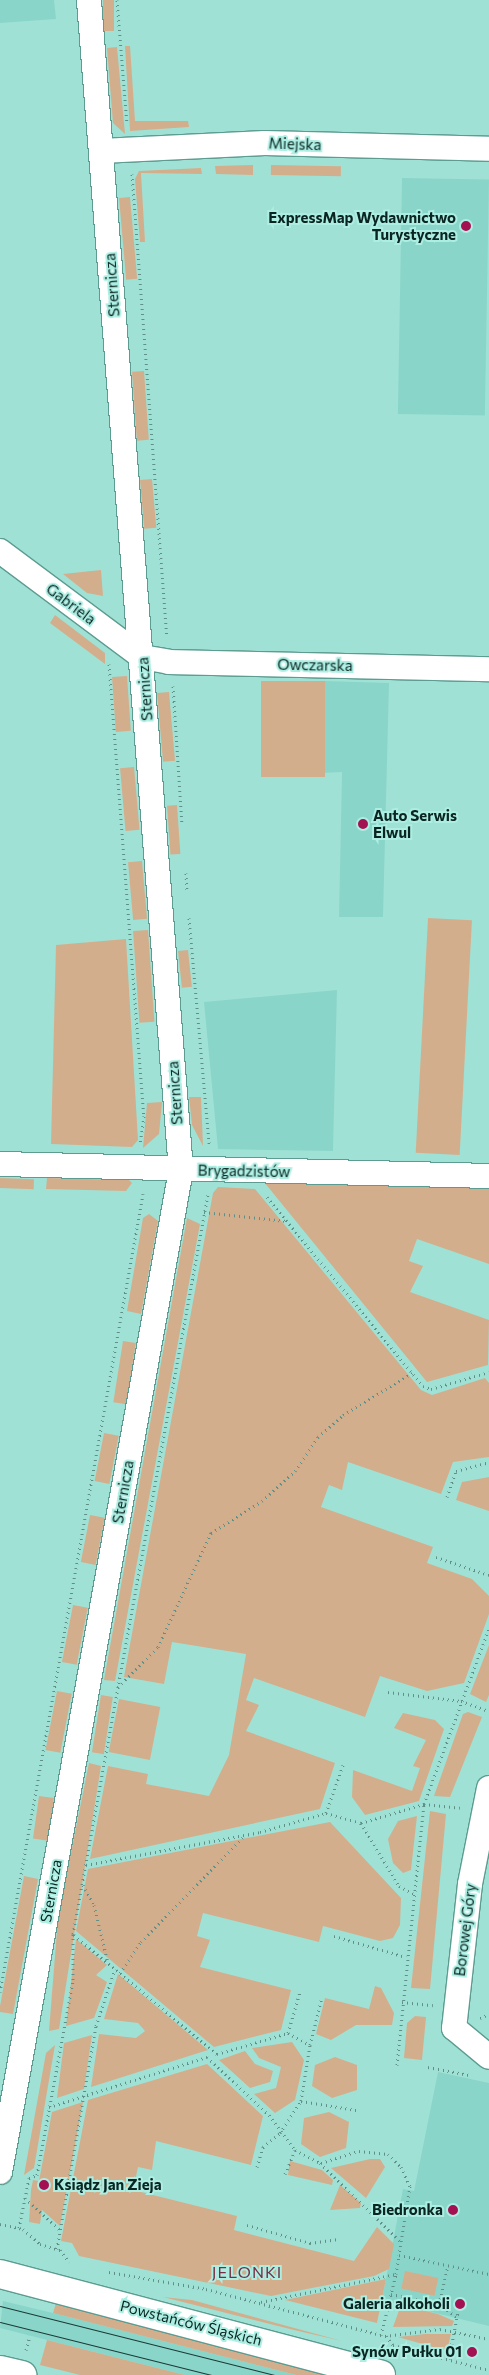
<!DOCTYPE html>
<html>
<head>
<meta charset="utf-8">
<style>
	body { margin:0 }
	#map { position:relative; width:489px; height:2375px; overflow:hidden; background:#a0e1d5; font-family:Commissioner,sans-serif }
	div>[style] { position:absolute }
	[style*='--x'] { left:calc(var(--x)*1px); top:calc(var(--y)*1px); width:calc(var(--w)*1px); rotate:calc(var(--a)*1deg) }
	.built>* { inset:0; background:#8ad5c9; transform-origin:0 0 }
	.green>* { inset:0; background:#d3ae8d; transform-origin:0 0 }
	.path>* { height:3px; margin-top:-1.5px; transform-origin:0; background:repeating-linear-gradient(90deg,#5f9087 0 1px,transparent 0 5px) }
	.roads { filter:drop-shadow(1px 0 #5c9c91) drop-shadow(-1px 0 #5c9c91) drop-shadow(0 1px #5c9c91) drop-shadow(0 -1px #5c9c91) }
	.minor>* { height:24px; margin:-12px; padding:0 12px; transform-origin:12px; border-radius:12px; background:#fff }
	.secondary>* { height:28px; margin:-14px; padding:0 14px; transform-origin:14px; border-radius:14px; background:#fff }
	.tram>* { height:1px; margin:-0.5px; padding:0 0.5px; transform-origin:0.5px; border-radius:0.5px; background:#1b3a35 }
	.dots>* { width:14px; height:14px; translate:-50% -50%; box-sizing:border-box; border:2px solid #adeee3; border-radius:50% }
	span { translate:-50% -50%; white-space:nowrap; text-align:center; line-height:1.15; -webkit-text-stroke:4px #adeee3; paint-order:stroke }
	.street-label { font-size:15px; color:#0b2622 }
	.poi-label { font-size:15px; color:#0b2622; font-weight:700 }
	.right { translate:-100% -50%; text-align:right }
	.left { translate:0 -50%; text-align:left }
	.neighbourhood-label { font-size:16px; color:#742f46; letter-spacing:1px }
</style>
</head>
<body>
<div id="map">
	<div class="built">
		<i style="clip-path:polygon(0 0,54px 0,56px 19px,0 23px)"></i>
		<i style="left:402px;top:178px;width:87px;height:236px;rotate:1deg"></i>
		<i style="clip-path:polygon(325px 681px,389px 683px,383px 917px,339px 917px,342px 772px,321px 773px)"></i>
		<i style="clip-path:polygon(337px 990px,333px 1151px,218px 1149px,204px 1002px)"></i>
		<i style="clip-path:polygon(438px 2072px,489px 2083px,489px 2326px,382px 2300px,403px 2189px,414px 2191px)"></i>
		<i style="clip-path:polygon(3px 2301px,53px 2313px,296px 2375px,185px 2375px,0 2328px)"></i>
	</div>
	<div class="green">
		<i style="left:103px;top:0;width:11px;height:31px"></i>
		<i style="clip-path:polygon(125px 46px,130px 46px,135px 121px,188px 121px,189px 127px,130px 131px)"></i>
		<i style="clip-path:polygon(117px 47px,125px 134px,113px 123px,107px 48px)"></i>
		<i style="clip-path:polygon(253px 165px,253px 175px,216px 174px,215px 166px)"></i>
		<i style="left:271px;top:165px;width:70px;height:10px;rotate:1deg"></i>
		<i style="clip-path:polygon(201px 168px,202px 174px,141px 173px,145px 242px,140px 242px,135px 179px,139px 171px)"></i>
		<i style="left:130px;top:197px;width:82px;height:11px;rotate:85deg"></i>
		<i style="left:144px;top:371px;width:69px;height:12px;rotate:86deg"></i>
		<i style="left:152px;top:479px;width:49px;height:12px;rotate:85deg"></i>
		<i style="clip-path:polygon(101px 570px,103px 596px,87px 593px,63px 574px)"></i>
		<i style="clip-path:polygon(55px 615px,105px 653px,105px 664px,50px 623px)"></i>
		<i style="left:127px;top:676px;width:55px;height:15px;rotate:86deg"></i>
		<i style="left:261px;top:681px;width:64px;height:96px"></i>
		<i style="left:169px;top:692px;width:69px;height:12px;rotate:85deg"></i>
		<i style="left:134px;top:767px;width:63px;height:14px;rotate:85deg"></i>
		<i style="left:177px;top:805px;width:49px;height:10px;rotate:86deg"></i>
		<i style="left:142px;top:861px;width:58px;height:14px;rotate:85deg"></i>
		<i style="left:428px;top:918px;width:44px;height:235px;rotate:3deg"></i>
		<i style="left:148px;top:930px;width:92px;height:15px;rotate:86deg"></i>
		<i style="clip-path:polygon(126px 939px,138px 1140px,132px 1147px,51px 1144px,56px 945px)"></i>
		<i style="left:188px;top:950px;width:37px;height:10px;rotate:84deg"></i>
		<i style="clip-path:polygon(189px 1097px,201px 1097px,203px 1146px,192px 1125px)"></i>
		<i style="clip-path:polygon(162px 1102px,159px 1134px,143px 1148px,147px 1103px)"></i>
		<i style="left:0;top:1178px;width:34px;height:10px;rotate:2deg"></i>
		<i style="clip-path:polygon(47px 1178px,129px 1180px,132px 1183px,126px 1191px,46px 1189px)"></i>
		<i style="clip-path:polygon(264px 1182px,489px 1188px,489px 1264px,417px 1239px,409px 1261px,423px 1266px,410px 1292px,489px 1320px,488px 1365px,427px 1382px)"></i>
		<i style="clip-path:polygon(218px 1187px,255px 1189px,421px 1390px,432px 1395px,485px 1378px,489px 1383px,489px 1457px,453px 1462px,441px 1494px,348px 1462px,342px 1490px,329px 1485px,321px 1507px,433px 1547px,427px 1563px,472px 1579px,489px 1596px,489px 1614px,464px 1683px,427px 1691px,380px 1676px,365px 1717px,254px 1678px,246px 1700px,259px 1705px,246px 1731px,335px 1763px,320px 1809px,90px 1859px,108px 1766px,148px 1774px,146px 1784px,209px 1796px,229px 1755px,246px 1654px,172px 1642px,164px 1684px,124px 1677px,213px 1193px)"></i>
		<i style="clip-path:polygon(149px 1214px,158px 1221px,141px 1314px,127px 1311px,143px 1218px)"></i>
		<i style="clip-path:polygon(187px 1218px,200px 1224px,115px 1681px,104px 1680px)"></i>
		<i style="left:123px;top:1341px;width:13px;height:62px;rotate:9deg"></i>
		<i style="left:104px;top:1433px;width:15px;height:49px;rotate:11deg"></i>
		<i style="clip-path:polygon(489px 1477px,489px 1511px,456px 1500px,462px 1482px)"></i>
		<i style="left:90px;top:1515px;width:15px;height:48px;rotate:11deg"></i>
		<i style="left:73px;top:1605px;width:15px;height:58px;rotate:11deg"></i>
		<i style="clip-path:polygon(489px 1645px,489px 1695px,486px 1702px,470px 1694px)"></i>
		<i style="left:57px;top:1691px;width:15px;height:60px;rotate:11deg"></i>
		<i style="left:101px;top:1695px;width:12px;height:58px;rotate:9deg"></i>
		<i style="left:119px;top:1699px;width:42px;height:54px;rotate:11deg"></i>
		<i style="clip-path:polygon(468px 1712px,482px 1717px,450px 1797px,434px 1796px,463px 1714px)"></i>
		<i style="clip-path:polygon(403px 1713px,435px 1720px,444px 1729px,419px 1801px,365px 1815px,352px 1797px,353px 1770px,412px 1791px,420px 1768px,413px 1766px,426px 1740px,394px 1728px)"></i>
		<i style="clip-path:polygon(89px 1763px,101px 1766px,59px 2029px,49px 2031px,58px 1918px)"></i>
		<i style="left:39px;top:1796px;width:15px;height:43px;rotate:8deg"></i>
		<i style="clip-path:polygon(430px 1811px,446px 1814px,430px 1989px,411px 1988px)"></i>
		<i style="clip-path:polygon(417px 1816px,411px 1870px,403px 1873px,393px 1863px,388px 1839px,398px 1821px)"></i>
		<i style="clip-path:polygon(330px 1822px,401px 1898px,400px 1925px,393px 1938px,380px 1941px,323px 1926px,319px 1942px,203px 1913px,197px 1936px,210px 1940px,200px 1967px,291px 1990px,281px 2030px,214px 2047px,76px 1931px,88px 1869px)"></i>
		<i style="clip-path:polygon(24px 1876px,38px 1879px,13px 2014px,0 2012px,0 2006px)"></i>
		<i style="clip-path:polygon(76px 1939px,107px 1965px,96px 1975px,107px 1982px,94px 2018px,66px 2026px)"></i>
		<i style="clip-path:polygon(118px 1974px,208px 2050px,91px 2087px,99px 2034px,136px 2038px,145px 2031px,138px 2023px,104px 2019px)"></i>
		<i style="clip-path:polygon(375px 1986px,381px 1988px,394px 2013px,392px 2025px,356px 2025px,331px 2040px,316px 2034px,325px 1998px,369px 2009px)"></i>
		<i style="clip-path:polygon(415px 2016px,426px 2017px,422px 2060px,404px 2058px,407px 2023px)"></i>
		<i style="clip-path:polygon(92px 2035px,84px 2089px,57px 2098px,64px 2043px)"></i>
		<i style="clip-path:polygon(292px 2042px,304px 2060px,295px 2100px,275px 2113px,254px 2094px,276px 2088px,281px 2067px,259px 2058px,252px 2048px)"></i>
		<i style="clip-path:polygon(55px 2045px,34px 2168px,24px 2175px,46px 2053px)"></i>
		<i style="clip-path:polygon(245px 2051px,255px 2064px,273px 2071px,270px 2082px,250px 2088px,219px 2060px)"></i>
		<i style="clip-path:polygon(335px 2057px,357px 2065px,357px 2090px,332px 2098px,312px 2086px,315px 2065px)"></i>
		<i style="clip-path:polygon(207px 2064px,263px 2116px,251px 2165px,156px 2141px,152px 2170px,138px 2167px,133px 2190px,237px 2216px,234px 2230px,354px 2261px,377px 2227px,394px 2244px,389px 2269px,374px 2276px,271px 2296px,79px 2256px,72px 2243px,61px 2241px,88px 2100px)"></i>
		<i style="clip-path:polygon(83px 2102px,60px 2226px,42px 2210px,40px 2224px,29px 2222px,31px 2190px,33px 2180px,39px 2181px,52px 2112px)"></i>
		<i style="clip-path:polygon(329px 2112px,349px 2122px,346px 2148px,320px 2157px,301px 2144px,304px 2118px)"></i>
		<i style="clip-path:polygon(370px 2159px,380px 2159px,385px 2167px,366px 2198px,331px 2168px)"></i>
		<i style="clip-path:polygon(290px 2161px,322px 2170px,333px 2180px,332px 2185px,288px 2175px)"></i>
		<i style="clip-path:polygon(340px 2185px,361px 2203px,360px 2208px,330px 2210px)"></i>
		<i style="left:405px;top:2271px;width:34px;height:18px;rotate:12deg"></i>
		<i style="clip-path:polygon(386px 2279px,377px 2323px,285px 2300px)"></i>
		<i style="clip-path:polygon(163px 2297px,192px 2300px,342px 2341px,294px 2330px)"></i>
		<i style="clip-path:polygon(56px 2303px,335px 2375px,296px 2375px,53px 2313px)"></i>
		<i style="clip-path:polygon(401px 2305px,438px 2314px,454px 2321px,452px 2326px,393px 2327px)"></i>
		<i style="clip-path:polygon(425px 2334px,451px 2334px,447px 2351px,398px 2337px)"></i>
		<i style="clip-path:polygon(47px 2340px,185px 2375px,80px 2375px,40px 2365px)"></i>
	</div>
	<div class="path">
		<i style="--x:117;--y:0;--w:124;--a:85.4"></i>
		<i style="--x:132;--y:174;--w:463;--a:85.7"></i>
		<i style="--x:109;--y:664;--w:453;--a:85.6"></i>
		<i style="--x:144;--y:1116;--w:28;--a:98"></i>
		<i style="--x:173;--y:686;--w:139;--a:86.3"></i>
		<i style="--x:186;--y:873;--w:19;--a:87"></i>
		<i style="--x:189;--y:918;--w:227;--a:84.9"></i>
		<i style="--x:267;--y:1197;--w:245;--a:50.5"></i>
		<i style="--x:423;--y:1386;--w:9;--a:21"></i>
		<i style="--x:431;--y:1389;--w:60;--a:-16.3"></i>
		<i style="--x:204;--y:1212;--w:83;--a:6.2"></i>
		<i style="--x:447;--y:1497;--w:28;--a:-71"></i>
		<i style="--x:456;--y:1471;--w:34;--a:-15"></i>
		<i style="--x:436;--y:1557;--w:56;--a:18.8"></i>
		<i style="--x:118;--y:1687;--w:57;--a:-45"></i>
		<i style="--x:158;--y:1647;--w:126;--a:-65.1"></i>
		<i style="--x:211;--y:1533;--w:60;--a:-32.1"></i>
		<i style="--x:262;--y:1501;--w:45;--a:-42.3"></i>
		<i style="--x:295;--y:1471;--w:41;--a:-55.9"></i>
		<i style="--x:318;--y:1437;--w:33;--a:-41"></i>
		<i style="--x:343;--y:1415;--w:81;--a:-31.3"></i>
		<i style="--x:388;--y:1692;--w:74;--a:7"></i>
		<i style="--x:461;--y:1701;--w:30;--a:20"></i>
		<i style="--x:343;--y:1765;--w:51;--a:109.5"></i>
		<i style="--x:326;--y:1813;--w:36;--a:16"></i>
		<i style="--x:361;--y:1823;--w:74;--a:58.9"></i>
		<i style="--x:399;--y:1886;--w:17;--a:28"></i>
		<i style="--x:361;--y:1823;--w:66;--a:-16.8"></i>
		<i style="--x:424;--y:1804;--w:36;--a:6"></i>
		<i style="--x:86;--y:1865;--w:177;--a:-10.7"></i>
		<i style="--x:260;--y:1832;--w:69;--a:-16.1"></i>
		<i style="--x:83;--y:1885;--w:23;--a:61"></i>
		<i style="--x:94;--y:1905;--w:60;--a:76.4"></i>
		<i style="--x:74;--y:1935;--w:186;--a:39.8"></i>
		<i style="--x:217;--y:2054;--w:74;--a:-16.5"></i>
		<i style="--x:288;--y:2033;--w:25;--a:29"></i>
		<i style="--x:310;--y:2045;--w:49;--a:-76"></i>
		<i style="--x:334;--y:1936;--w:75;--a:16.3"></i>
		<i style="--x:120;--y:1973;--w:37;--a:-56"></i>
		<i style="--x:141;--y:1942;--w:149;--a:-45.8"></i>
		<i style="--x:0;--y:1992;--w:811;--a:-79.84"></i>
		<i style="--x:402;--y:2002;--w:31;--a:6"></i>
		<i style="--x:480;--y:2018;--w:10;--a:-24"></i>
		<i style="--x:288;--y:2033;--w:43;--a:-73.7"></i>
		<i style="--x:397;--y:2065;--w:262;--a:-84.1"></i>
		<i style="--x:424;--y:1804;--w:188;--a:-69.7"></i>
		<i style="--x:428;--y:2067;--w:42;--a:11"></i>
		<i style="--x:301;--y:2101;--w:56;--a:9.3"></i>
		<i style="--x:49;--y:2107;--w:166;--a:-17.6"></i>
		<i style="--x:207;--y:2057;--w:85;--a:43.1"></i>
		<i style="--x:269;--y:2115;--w:44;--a:53.4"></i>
		<i style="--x:295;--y:2150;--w:28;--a:27"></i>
		<i style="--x:320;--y:2163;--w:113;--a:44.3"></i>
		<i style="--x:321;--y:2163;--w:40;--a:-18"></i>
		<i style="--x:359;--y:2151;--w:29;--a:6"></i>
		<i style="--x:388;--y:2154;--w:18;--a:45"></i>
		<i style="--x:401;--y:2167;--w:21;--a:65"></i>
		<i style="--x:410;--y:2186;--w:70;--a:99.1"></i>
		<i style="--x:399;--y:2255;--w:92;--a:11.9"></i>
		<i style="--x:257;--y:2167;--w:21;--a:-73"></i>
		<i style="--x:263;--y:2147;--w:22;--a:-39"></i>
		<i style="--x:280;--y:2133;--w:38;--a:-57"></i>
		<i style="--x:301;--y:2101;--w:57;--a:-80.9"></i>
		<i style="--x:285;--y:2174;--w:26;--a:-67"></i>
		<i style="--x:25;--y:2198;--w:49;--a:42.5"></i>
		<i style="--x:0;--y:2224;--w:24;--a:12"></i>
		<i style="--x:23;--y:2229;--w:23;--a:41"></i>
		<i style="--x:40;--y:2244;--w:21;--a:17"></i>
		<i style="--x:60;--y:2250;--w:15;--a:53"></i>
		<i style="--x:247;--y:2225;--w:66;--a:15.9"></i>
		<i style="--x:310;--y:2243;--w:27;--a:-8"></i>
		<i style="--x:19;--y:2228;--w:51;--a:-78.7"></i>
		<i style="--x:29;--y:2178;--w:9;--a:-21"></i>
		<i style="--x:37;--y:2175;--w:198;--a:-79.5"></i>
		<i style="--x:73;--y:1980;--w:46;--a:-90"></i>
		<i style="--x:73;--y:1934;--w:752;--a:-79.66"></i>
		<i style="--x:57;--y:2249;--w:226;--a:-80.1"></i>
		<i style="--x:96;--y:2026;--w:60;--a:-71.6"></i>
		<i style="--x:109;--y:2272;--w:98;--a:9.9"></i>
		<i style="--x:206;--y:2289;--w:185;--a:14.7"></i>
		<i style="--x:385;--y:2336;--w:55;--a:-7.3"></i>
		<i style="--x:440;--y:2329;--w:50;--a:11.5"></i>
		<i style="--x:391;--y:2294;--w:49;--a:11.8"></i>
		<i style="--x:439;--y:2304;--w:24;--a:36"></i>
		<i style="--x:261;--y:2302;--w:138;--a:-11.7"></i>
		<i style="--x:396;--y:2274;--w:19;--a:-81"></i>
		<i style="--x:439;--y:2304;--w:39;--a:-77"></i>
		<i style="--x:381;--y:2335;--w:63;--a:-76.2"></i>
		<i style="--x:386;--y:2336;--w:11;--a:52"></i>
		<i style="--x:393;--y:2345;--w:99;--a:14.6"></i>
		<i style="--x:26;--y:2350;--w:15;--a:-74"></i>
		<i style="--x:449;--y:2359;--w:48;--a:-79.2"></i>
	</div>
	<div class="roads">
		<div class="minor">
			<i style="--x:101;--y:151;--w:164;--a:-2.8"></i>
			<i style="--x:265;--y:143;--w:224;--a:1.5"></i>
			<i style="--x:0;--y:551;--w:177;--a:36.7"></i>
			<i style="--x:142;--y:657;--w:27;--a:10"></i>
			<i style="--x:169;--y:662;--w:320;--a:1.3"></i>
			<i style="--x:0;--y:1164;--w:489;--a:1.4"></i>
			<i style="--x:489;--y:1788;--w:98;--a:101.2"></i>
			<i style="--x:470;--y:1884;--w:145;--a:96.3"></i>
			<i style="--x:454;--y:2028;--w:45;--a:39.6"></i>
			<i style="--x:0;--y:2172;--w:1018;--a:-79.76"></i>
			<i style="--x:181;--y:1170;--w:1174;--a:-94.5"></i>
		</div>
		<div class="secondary">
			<i style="--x:0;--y:2274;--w:394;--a:14.8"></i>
			<i style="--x:0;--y:2370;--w:23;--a:13"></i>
		</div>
	</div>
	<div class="tram">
		<i style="--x:0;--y:2306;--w:283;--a:14.1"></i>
		<i style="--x:0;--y:2322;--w:218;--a:14.1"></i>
	</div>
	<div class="dots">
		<i style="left:466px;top:226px;background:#a41152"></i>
		<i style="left:363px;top:824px;background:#a41152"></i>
		<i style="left:44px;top:2185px;background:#a41152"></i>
		<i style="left:453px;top:2210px;background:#a41152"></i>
		<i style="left:460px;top:2304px;background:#a41152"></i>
		<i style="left:472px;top:2352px;background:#a41152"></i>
	</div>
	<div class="street-label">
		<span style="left:295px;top:144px;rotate:2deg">Miejska</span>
		<span style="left:112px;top:285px;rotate:-94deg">Sternicza</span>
		<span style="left:71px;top:604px;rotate:37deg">Gabriela</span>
		<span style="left:315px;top:665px;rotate:1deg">Owczarska</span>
		<span style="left:145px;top:689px;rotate:-94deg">Sternicza</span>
		<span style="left:175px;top:1093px;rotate:-94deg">Sternicza</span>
		<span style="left:244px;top:1171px;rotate:1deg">Brygadzistów</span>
		<span style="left:123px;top:1492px;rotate:-80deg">Sternicza</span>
		<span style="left:51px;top:1891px;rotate:-80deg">Sternicza</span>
		<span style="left:465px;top:1930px;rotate:-83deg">Borowej Góry</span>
		<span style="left:191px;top:2323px;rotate:14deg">Powstańców Śląskich</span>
	</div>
	<div class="poi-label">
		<span class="right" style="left:456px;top:226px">ExpressMap Wydawnictwo<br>Turystyczne</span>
		<span class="left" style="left:373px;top:824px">Auto Serwis<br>Elwul</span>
		<span class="left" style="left:54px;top:2185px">Ksiądz Jan Zieja</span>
		<span class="right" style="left:443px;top:2210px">Biedronka</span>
		<span class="right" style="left:450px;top:2304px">Galeria alkoholi</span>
		<span class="right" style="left:462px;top:2352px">Synów Pułku 01</span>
	</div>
	<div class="neighbourhood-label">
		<span style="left:247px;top:2272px">JELONKI</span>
	</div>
</div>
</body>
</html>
